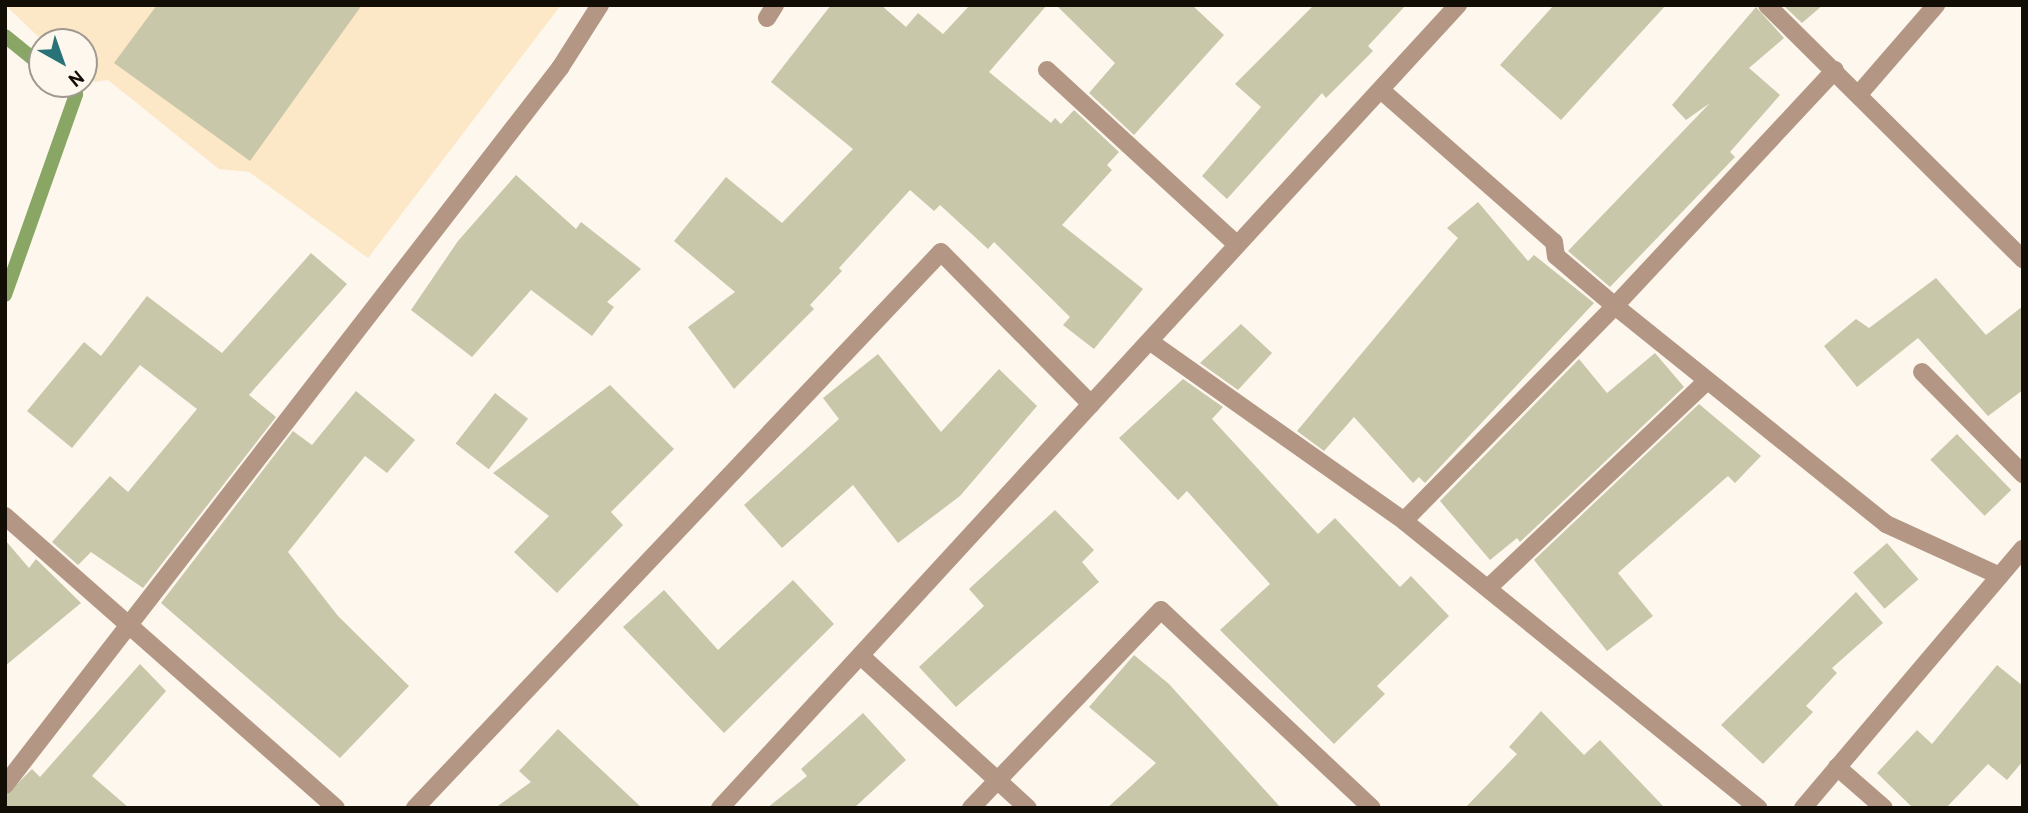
<!DOCTYPE html>
<html>
<head>
<meta charset="utf-8">
<style>
	body { margin:0 }
	#map { position:relative; width:2028px; height:813px; overflow:hidden; background:#fdf7ed; font-family:Overpass,sans-serif }
	div>[style] { position:absolute }
	[style*='--x'] { left:calc(var(--x)*1px); top:calc(var(--y)*1px); width:calc(var(--w)*1px); rotate:calc(var(--a)*1deg) }
	.built>* { inset:0; background:#fce8c7 }
	.stream>* { height:14px; margin:-7px; padding:0 7px; transform-origin:7px; border-radius:7px; background:#89a665 }
	.building>* { inset:0; background:#c9c7aa; transform-origin:0 0 }
	.minor>* { height:18px; margin:-9px; padding:0 9px; transform-origin:9px; border-radius:9px; background:#b39784 }
	span { translate:-50% -50%; white-space:nowrap; text-align:center; line-height:1.15; -webkit-text-stroke:7px #fdf7ed; paint-order:stroke }
	.frame { position:absolute; inset:0; border:7px solid #120d05; pointer-events:none }
	.north { position:absolute; left:28px; top:28px; width:70px; height:70px; box-sizing:border-box; background:#fdf7ed; border:2px solid #9f9990; border-radius:50%; rotate:140deg; font-size:19px; font-weight:700; line-height:28px; text-align:center; color:#120d05 }
	.north::after { content:''; display:block; margin:auto; width:24px; height:32px; background:#297378; clip-path:polygon(50% 0,100% 100%,50% 72%,0 100%) }
</style>
</head>
<body>
<div id="map">
	<div class="built">
		<i style="clip-path:polygon(5px 5px,561px 5px,368px 258px,249px 172px,219px 169px,108px 80px,95px 82px,84px 73px,84px 42px,44px 42px)"></i>
	</div>
	<div class="stream">
		<i style="--x:5;--y:36;--w:48;--a:39"></i>
		<i style="--x:5;--y:295;--w:213;--a:-70.5"></i>
		<i style="--x:76;--y:94;--w:16;--a:-140"></i>
	</div>
	<div class="building">
		<i style="clip-path:polygon(157px 5px,362px 5px,250px 161px,114px 63px)"></i>
		<i style="clip-path:polygon(831px 5px,881px 5px,906px 27px,918px 13px,943px 34px,970px 5px,1047px 5px,989px 72px,1051px 123px,1055px 118px,1061px 124px,1074px 110px,1119px 152px,1107px 165px,1112px 170px,1062px 225px,1143px 289px,1094px 349px,1063px 325px,1070px 317px,994px 242px,988px 249px,940px 205px,934px 211px,910px 190px,839px 268px,842px 271px,810px 305px,814px 309px,734px 389px,688px 327px,735px 292px,674px 241px,726px 177px,782px 223px,853px 149px,771px 82px)"></i>
		<i style="clip-path:polygon(1056px 5px,1192px 5px,1224px 35px,1134px 135px,1089px 93px,1115px 63px)"></i>
		<i style="clip-path:polygon(1314px 5px,1406px 5px,1368px 46px,1373px 51px,1326px 98px,1322px 93px,1227px 199px,1202px 176px,1261px 107px,1235px 84px)"></i>
		<i style="clip-path:polygon(1554px 5px,1666px 5px,1561px 120px,1500px 65px)"></i>
		<i style="clip-path:polygon(1783px 5px,1823px 5px,1802px 23px)"></i>
		<i style="clip-path:polygon(1756px 7px,1784px 38px,1749px 68px,1780px 95px,1730px 152px,1735px 157px,1610px 287px,1568px 251px,1710px 103px,1686px 120px,1672px 105px)"></i>
		<i style="clip-path:polygon(516px 175px,576px 229px,581px 222px,641px 269px,607px 302px,614px 307px,592px 336px,531px 290px,472px 357px,411px 310px,458px 241px)"></i>
		<i style="clip-path:polygon(1478px 202px,1528px 261px,1534px 255px,1594px 303px,1425px 483px,1419px 477px,1413px 483px,1354px 417px,1324px 451px,1297px 431px,1458px 238px,1447px 228px)"></i>
		<i style="clip-path:polygon(311px 253px,347px 284px,249px 395px,276px 417px,143px 588px,91px 552px,78px 565px,52px 542px,110px 476px,128px 492px,197px 409px,140px 365px,72px 448px,27px 411px,84px 342px,101px 356px,147px 296px,222px 353px)"></i>
		<i style="clip-path:polygon(1936px 278px,1986px 335px,2023px 306px,2023px 390px,1988px 416px,1918px 338px,1857px 387px,1824px 346px,1856px 319px,1869px 328px)"></i>
		<i style="clip-path:polygon(1241px 324px,1272px 353px,1238px 390px,1200px 363px)"></i>
		<i style="clip-path:polygon(1655px 353px,1684px 387px,1520px 542px,1517px 538px,1490px 560px,1440px 501px,1579px 359px,1607px 393px)"></i>
		<i style="clip-path:polygon(878px 354px,941px 432px,999px 369px,1037px 406px,960px 496px,898px 543px,853px 485px,782px 548px,744px 505px,839px 419px,823px 398px)"></i>
		<i style="clip-path:polygon(1183px 379px,1223px 407px,1212px 419px,1318px 534px,1335px 518px,1400px 587px,1411px 576px,1449px 616px,1377px 686px,1385px 694px,1334px 744px,1220px 630px,1270px 584px,1187px 491px,1178px 500px,1119px 438px)"></i>
		<i style="clip-path:polygon(610px 385px,674px 449px,611px 512px,623px 525px,557px 593px,514px 552px,549px 516px,493px 473px)"></i>
		<i style="clip-path:polygon(356px 391px,415px 440px,387px 473px,365px 456px,288px 552px,338px 616px,409px 686px,340px 758px,161px 603px,293px 431px,312px 445px)"></i>
		<i style="left:495px;top:393px;width:42px;height:64px;rotate:38deg"></i>
		<i style="clip-path:polygon(1699px 404px,1761px 456px,1735px 483px,1728px 476px,1618px 573px,1653px 616px,1607px 651px,1534px 560px)"></i>
		<i style="left:1957px;top:434px;width:78px;height:37px;rotate:46deg"></i>
		<i style="clip-path:polygon(1055px 510px,1094px 550px,1082px 562px,1099px 582px,956px 707px,919px 667px,984px 606px,969px 589px)"></i>
		<i style="clip-path:polygon(5px 540px,29px 568px,36px 559px,81px 603px,5px 666px)"></i>
		<i style="left:1887px;top:543px;width:48px;height:45px;rotate:49deg"></i>
		<i style="clip-path:polygon(793px 580px,834px 624px,724px 733px,623px 627px,664px 590px,718px 650px)"></i>
		<i style="clip-path:polygon(1856px 592px,1883px 623px,1832px 668px,1837px 673px,1806px 706px,1813px 712px,1763px 764px,1721px 725px)"></i>
		<i style="clip-path:polygon(1134px 655px,1169px 684px,1281px 808px,1107px 808px,1156px 763px,1089px 707px)"></i>
		<i style="clip-path:polygon(140px 664px,166px 691px,92px 776px,129px 808px,5px 808px,5px 796px,32px 769px,40px 777px)"></i>
		<i style="clip-path:polygon(1997px 665px,2023px 686px,2023px 761px,2007px 780px,1988px 764px,1946px 808px,1913px 808px,1877px 773px,1917px 730px,1932px 744px)"></i>
		<i style="clip-path:polygon(1541px 711px,1584px 755px,1600px 740px,1665px 808px,1465px 808px,1517px 754px,1509px 747px)"></i>
		<i style="clip-path:polygon(863px 713px,906px 760px,854px 808px,767px 808px,807px 776px,801px 769px)"></i>
		<i style="clip-path:polygon(558px 729px,642px 808px,495px 808px,531px 782px,519px 771px)"></i>
	</div>
	<div class="minor">
		<i style="--x:1767;--y:5;--w:361;--a:44.8"></i>
		<i style="--x:767;--y:18;--w:15;--a:-58"></i>
		<i style="--x:1047;--y:70;--w:258;--a:42.6"></i>
		<i style="--x:1835;--y:70;--w:323;--a:133"></i>
		<i style="--x:1615;--y:306;--w:348;--a:38.8"></i>
		<i style="--x:1886;--y:524;--w:125;--a:24.5"></i>
		<i style="--x:1382;--y:91;--w:229;--a:41.3"></i>
		<i style="--x:1554;--y:242;--w:14;--a:82"></i>
		<i style="--x:1556;--y:256;--w:77;--a:40.3"></i>
		<i style="--x:1615;--y:306;--w:301;--a:134.5"></i>
		<i style="--x:1859;--y:94;--w:118;--a:-49.1"></i>
		<i style="--x:1152;--y:343;--w:309;--a:35.2"></i>
		<i style="--x:1404;--y:521;--w:456;--a:39"></i>
		<i style="--x:1922;--y:372;--w:144;--a:45.3"></i>
		<i style="--x:5;--y:516;--w:441;--a:41.4"></i>
		<i style="--x:1488;--y:588;--w:300;--a:-43.4"></i>
		<i style="--x:863;--y:658;--w:223;--a:42.3"></i>
		<i style="--x:1837;--y:767;--w:62;--a:41.1"></i>
		<i style="--x:5;--y:785;--w:907;--a:-52.26"></i>
		<i style="--x:560;--y:68;--w:75;--a:-57.6"></i>
		<i style="--x:415;--y:808;--w:765;--a:-46.59"></i>
		<i style="--x:941;--y:252;--w:214;--a:45.4"></i>
		<i style="--x:720;--y:808;--w:1091;--a:-47.42"></i>
		<i style="--x:971;--y:808;--w:274;--a:-46.2"></i>
		<i style="--x:1161;--y:610;--w:289;--a:43.2"></i>
		<i style="--x:1803;--y:808;--w:340;--a:-49.7"></i>
	</div>
	<div class="frame"></div>
	<div class="north">N</div>
</div>
</body>
</html>
